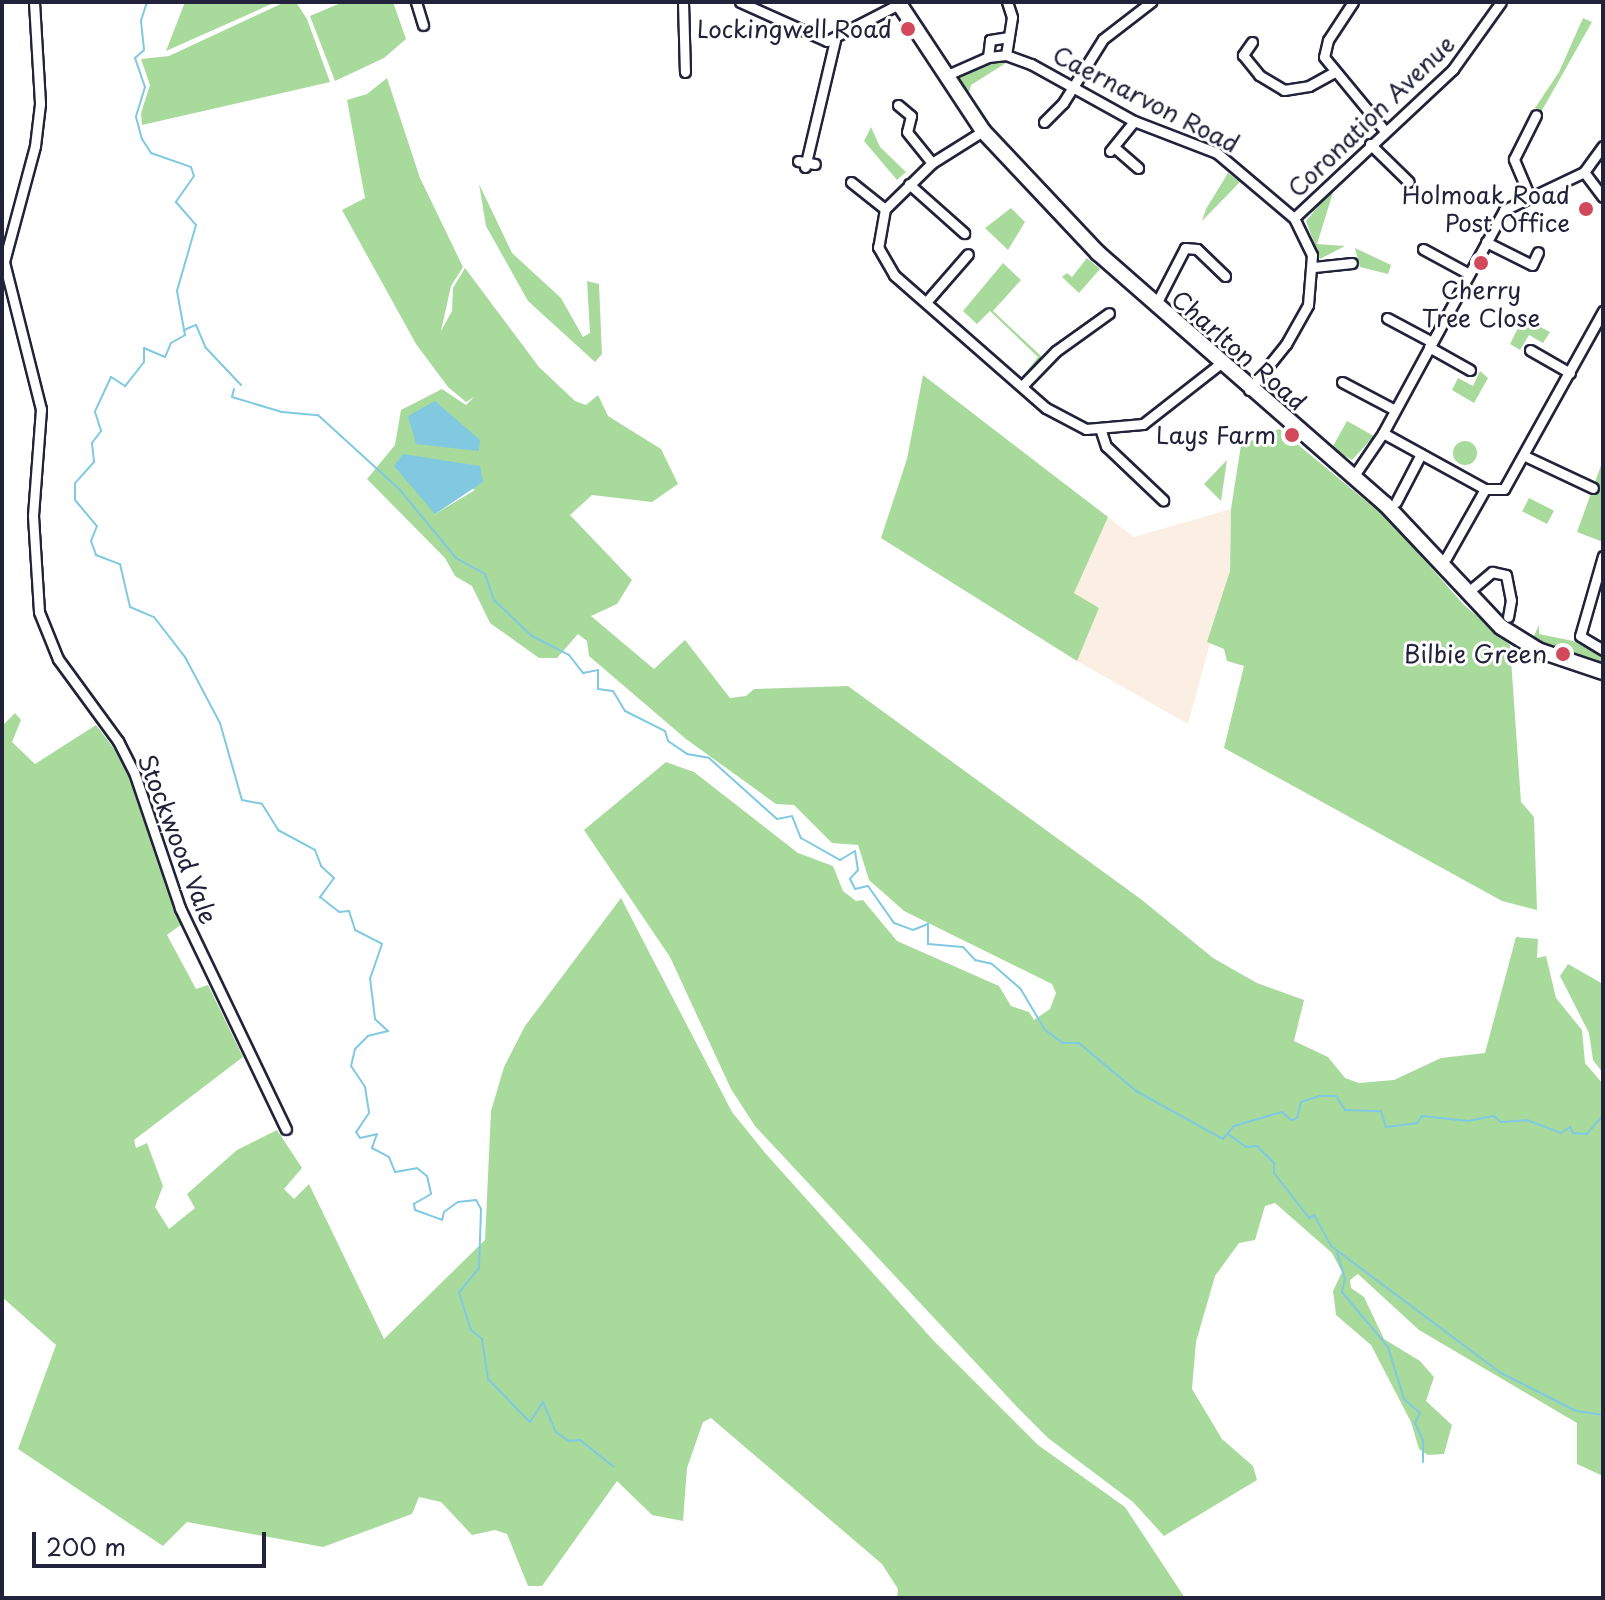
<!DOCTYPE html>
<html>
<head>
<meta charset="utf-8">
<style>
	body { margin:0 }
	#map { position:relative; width:1605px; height:1600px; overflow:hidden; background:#fff; font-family:"Playpen Sans",sans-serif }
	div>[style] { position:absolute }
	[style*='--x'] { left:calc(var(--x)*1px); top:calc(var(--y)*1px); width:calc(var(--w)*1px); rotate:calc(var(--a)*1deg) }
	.built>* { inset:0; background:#fbeee2 }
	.green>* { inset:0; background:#a8da9b; transform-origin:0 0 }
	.round { border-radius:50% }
	.water>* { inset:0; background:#80c9e1 }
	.stream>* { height:2px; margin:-1px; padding:0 1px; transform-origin:1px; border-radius:1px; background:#80c9e1 }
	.roads { filter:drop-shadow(2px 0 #22223b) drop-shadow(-2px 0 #22223b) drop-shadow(0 2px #22223b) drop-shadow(0 -2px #22223b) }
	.street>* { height:9px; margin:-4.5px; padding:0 4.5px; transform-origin:4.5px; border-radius:4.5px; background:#fff }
	.secondary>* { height:14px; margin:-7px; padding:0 7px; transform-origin:7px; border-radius:7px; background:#fff }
	.dots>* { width:22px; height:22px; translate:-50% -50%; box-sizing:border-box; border:4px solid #fff; border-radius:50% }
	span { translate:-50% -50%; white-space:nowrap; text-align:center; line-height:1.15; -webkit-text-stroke:6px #fff; paint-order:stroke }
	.poi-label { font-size:24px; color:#22223b }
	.right { translate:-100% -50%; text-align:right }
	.street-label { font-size:24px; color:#22223b }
	.frame { position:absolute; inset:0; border:4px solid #22223b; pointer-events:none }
	.scale { position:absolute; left:32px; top:1532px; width:234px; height:36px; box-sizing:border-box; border:4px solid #22223b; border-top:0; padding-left:10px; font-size:24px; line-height:28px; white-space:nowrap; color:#22223b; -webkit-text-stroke:6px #fff; paint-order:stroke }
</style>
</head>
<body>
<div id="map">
	<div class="built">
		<i style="clip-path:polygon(1231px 509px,1230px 571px,1188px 724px,1077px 661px,1099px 608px,1074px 593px,1108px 517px,1134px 537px)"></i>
	</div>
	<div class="green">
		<i style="clip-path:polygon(185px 2px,276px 2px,166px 51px)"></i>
		<i style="clip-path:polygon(285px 2px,296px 2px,307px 19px,330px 82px,142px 125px,141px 113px,150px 85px,141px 59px,169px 56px)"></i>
		<i style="clip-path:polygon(343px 2px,393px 2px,406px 39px,384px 58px,335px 81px,310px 16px)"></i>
		<i style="clip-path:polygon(1583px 18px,1592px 22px,1541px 112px,1535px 108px,1559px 72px)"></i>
		<i style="clip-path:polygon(1004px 60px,1026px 66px,1006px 63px,971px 85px,969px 93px,1004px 144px,1102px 248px,999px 145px,957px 88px,957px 75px)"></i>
		<i style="clip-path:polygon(evenodd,387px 78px,420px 178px,463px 267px,451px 286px,441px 331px,452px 311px,453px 288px,465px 268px,539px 367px,575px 401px,586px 405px,598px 395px,608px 416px,661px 449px,678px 484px,652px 502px,592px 495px,570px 515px,632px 580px,617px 604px,591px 616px,654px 669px,685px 640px,730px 698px,746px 696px,754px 689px,848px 686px,1142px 900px,1213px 958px,1257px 983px,1304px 1000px,1294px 1041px,1328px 1057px,1345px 1078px,1359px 1083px,1394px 1080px,1441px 1058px,1485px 1053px,1516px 937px,1538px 939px,1537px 958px,1546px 956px,1556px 998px,1582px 1030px,1585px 1063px,1603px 1084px,1603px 1476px,1577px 1464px,1577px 1423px,1419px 1330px,1358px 1274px,1350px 1280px,1351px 1288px,1364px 1297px,1384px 1339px,1420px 1361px,1434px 1377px,1426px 1401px,1452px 1425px,1444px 1454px,1428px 1455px,1419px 1449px,1411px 1422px,1371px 1345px,1336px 1315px,1333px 1291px,1342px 1272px,1332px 1253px,1275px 1203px,1265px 1206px,1255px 1240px,1239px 1243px,1215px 1276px,1196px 1342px,1192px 1389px,1222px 1439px,1253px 1466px,1257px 1480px,1164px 1536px,1133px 1502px,1048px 1438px,1018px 1408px,755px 1126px,731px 1089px,670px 957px,584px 830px,666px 762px,694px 772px,798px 853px,833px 866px,843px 891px,856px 901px,863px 900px,897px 941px,999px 986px,1011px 1006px,1029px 1012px,1034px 1020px,1050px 1009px,1056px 993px,1052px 984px,904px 911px,869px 880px,858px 845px,832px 843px,794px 805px,776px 804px,686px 739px,589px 656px,587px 641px,578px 634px,557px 658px,539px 658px,490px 623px,472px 586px,455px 576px,445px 558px,367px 479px,395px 445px,401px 410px,442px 389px,466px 405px,474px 397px,466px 402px,448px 387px,416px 344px,342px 210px,365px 198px,347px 100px,367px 94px,387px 78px,403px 455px,475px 490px,435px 514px,403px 455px)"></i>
		<i style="clip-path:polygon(871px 127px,880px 147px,906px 172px,897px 180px,864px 141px)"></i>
		<i style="clip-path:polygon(1228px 173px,1240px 182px,1202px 221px,1206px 209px)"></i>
		<i style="clip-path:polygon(479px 184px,512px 253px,561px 298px,583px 337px,590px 333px,587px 281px,599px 284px,602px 354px,595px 362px,528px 301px,486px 226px)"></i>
		<i style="clip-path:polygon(1335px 186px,1317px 244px,1345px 246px,1320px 259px,1306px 221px)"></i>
		<i style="clip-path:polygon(1011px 208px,1025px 222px,1008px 250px,985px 228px)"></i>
		<i style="clip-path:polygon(1355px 248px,1391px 265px,1388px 274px,1360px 267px)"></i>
		<i style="clip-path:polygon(1087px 258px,1100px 269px,1079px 293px,1062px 277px,1067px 273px,1072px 277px)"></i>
		<i style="clip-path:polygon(1003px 263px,1021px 280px,993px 311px,1042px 357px,1023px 376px,1038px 357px,990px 311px,977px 324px,963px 311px)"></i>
		<i style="clip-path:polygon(1523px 318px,1550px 332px,1543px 343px,1529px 335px,1520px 350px,1510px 344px)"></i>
		<i style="clip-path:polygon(1480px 371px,1488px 378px,1474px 403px,1452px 390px,1458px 378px,1473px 386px)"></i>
		<i style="clip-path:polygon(923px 375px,1108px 517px,1074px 593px,1099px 608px,1077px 661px,881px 538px,907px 459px)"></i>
		<i style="clip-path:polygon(1347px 421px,1374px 436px,1352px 460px,1332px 448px)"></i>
		<i style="clip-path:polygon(1279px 429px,1389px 520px,1464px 605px,1510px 645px,1521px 802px,1534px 817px,1537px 910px,1502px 901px,1224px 748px,1244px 666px,1227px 661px,1224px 649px,1207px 642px,1230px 571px,1231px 509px,1241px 445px)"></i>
		<i class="round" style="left:1453px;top:441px;width:24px;height:24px"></i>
		<i style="clip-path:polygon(1227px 460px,1221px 501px,1204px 484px)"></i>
		<i style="clip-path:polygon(1603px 460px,1603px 542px,1577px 532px)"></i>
		<i style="left:1529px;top:498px;width:28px;height:15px;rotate:27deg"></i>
		<i style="clip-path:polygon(1539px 625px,1539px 634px,1573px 641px,1603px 656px,1603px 667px,1533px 638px)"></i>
		<i style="clip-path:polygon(15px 713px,21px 720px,12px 742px,35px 764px,96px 725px,115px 750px,140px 799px,182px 924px,167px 935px,196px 989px,208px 985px,243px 1057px,134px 1140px,136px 1148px,147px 1143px,163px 1186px,155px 1207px,169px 1229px,195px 1208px,187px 1194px,237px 1150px,277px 1130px,302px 1168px,284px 1189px,294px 1199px,309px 1184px,384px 1339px,485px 1240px,491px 1111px,504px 1067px,525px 1026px,621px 898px,732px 1112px,766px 1154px,933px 1340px,1038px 1445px,1125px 1507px,1185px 1598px,897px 1598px,898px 1589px,882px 1564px,711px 1418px,703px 1422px,687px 1468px,683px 1521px,652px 1515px,617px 1481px,542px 1586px,528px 1586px,507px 1534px,495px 1530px,472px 1535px,441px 1502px,419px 1497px,412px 1514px,323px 1547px,187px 1522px,163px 1546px,18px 1449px,56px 1345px,2px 1297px,2px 726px)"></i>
		<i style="clip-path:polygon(1568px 964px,1603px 984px,1603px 1073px,1593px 1060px,1589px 1033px,1560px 976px)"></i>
	</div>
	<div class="water">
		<i style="clip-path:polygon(435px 401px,480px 440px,479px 451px,416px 444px,408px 416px)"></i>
		<i style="clip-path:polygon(403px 454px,480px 466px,483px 482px,435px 514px,394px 466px)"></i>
	</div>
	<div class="stream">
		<i style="--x:147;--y:2;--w:20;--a:108"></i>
		<i style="--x:141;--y:21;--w:29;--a:84"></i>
		<i style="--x:144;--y:50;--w:12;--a:138"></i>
		<i style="--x:135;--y:58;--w:31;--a:71"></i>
		<i style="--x:145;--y:87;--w:31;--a:107"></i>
		<i style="--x:136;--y:117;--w:23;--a:75"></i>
		<i style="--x:142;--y:139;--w:17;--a:57"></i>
		<i style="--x:151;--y:153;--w:42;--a:19.3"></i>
		<i style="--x:191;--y:167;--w:9;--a:72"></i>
		<i style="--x:194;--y:176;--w:32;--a:125"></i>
		<i style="--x:176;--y:202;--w:30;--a:49"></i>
		<i style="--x:196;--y:225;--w:69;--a:106.1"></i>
		<i style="--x:177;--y:291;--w:45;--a:79.7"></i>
		<i style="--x:185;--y:335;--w:16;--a:150"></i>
		<i style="--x:171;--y:343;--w:15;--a:113"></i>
		<i style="--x:165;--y:357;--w:23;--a:-157"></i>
		<i style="--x:144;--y:348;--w:14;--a:90"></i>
		<i style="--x:144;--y:362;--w:31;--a:128"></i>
		<i style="--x:125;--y:386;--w:17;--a:-147"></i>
		<i style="--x:111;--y:377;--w:38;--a:115"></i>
		<i style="--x:95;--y:412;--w:20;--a:72"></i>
		<i style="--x:101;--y:431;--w:15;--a:127"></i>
		<i style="--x:92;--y:443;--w:19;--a:84"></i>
		<i style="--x:94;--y:462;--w:28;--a:132"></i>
		<i style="--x:75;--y:483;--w:17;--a:90"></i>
		<i style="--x:75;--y:500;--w:34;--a:50"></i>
		<i style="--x:97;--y:526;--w:16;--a:112"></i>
		<i style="--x:91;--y:541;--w:15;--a:70"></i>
		<i style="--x:96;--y:555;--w:26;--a:21"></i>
		<i style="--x:120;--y:564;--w:44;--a:76.9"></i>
		<i style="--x:130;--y:607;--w:26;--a:23"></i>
		<i style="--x:154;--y:617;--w:51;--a:52.2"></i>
		<i style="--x:185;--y:657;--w:75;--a:62.1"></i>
		<i style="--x:220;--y:723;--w:80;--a:74.1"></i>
		<i style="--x:242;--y:800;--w:20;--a:11"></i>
		<i style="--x:262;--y:804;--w:31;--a:58"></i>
		<i style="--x:278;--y:830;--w:42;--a:28.4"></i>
		<i style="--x:315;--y:850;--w:17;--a:69"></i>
		<i style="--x:321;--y:866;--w:18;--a:43"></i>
		<i style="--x:334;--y:878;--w:24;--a:126"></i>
		<i style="--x:320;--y:897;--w:24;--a:38"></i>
		<i style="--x:339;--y:912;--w:10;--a:-6"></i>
		<i style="--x:349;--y:911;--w:20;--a:72"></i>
		<i style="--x:355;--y:930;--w:30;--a:27"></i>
		<i style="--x:382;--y:944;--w:36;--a:109"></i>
		<i style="--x:370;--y:978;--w:41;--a:83"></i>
		<i style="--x:375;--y:1019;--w:18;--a:43"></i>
		<i style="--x:388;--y:1031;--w:21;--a:166"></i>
		<i style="--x:368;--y:1036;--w:18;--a:135"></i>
		<i style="--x:355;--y:1049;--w:17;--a:103"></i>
		<i style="--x:351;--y:1066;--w:25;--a:56"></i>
		<i style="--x:365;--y:1087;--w:26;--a:81"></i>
		<i style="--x:369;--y:1113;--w:23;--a:124"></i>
		<i style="--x:356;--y:1132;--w:7;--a:56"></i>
		<i style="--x:360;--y:1138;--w:17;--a:-13"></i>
		<i style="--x:377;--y:1134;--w:15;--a:110"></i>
		<i style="--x:372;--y:1148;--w:19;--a:28"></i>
		<i style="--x:389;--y:1157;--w:16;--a:68"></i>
		<i style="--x:395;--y:1172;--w:22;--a:-10"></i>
		<i style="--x:417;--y:1168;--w:13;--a:39"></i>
		<i style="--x:427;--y:1176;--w:18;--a:77"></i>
		<i style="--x:431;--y:1194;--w:20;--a:150"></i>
		<i style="--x:414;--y:1204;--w:6;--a:81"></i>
		<i style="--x:415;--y:1210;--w:29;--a:20"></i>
		<i style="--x:442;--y:1220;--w:8;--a:-76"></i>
		<i style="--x:444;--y:1212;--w:17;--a:-36"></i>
		<i style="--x:458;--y:1202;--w:18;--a:-6"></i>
		<i style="--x:476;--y:1200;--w:10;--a:61"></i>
		<i style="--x:481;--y:1209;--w:59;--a:91.9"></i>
		<i style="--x:479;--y:1268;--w:32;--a:129"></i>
		<i style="--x:459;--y:1293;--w:39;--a:72"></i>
		<i style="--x:471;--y:1330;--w:14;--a:39"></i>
		<i style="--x:482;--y:1339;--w:40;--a:81.5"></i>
		<i style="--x:488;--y:1379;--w:60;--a:45.7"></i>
		<i style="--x:530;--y:1422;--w:24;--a:-57"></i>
		<i style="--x:543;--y:1402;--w:33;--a:67"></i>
		<i style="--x:556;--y:1432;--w:16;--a:35"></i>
		<i style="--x:569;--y:1441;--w:11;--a:-5"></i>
		<i style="--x:580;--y:1440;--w:43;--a:38.5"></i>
		<i style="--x:184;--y:330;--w:13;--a:-23"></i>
		<i style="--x:196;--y:325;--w:25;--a:67"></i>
		<i style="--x:206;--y:348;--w:51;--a:46.6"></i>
		<i style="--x:234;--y:389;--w:8;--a:104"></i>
		<i style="--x:232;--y:397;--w:52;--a:16.7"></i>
		<i style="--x:282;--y:412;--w:36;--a:5"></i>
		<i style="--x:318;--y:415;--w:111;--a:42.4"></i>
		<i style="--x:400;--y:490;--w:88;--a:50.5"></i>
		<i style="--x:456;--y:558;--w:33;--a:29"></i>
		<i style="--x:485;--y:574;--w:28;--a:71"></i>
		<i style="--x:494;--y:600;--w:52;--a:43.5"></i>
		<i style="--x:532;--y:636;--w:42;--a:27.2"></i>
		<i style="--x:569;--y:655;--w:23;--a:52"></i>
		<i style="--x:583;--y:673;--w:15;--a:-11"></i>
		<i style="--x:598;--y:670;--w:19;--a:90"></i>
		<i style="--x:598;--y:689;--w:15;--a:8"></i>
		<i style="--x:613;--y:691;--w:23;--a:59"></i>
		<i style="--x:625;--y:711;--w:45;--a:26.6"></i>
		<i style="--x:665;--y:731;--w:10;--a:73"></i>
		<i style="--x:668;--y:741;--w:23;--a:34"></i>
		<i style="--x:687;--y:754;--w:22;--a:10"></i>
		<i style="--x:709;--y:758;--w:91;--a:41.9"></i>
		<i style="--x:777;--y:819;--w:15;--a:-11"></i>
		<i style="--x:792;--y:816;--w:24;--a:68"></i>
		<i style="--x:801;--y:838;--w:45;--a:29.4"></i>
		<i style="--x:840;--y:860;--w:17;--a:-31"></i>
		<i style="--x:855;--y:851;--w:19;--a:81"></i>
		<i style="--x:858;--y:870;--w:12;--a:132"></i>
		<i style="--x:850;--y:879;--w:11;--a:63"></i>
		<i style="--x:855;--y:889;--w:13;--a:-13"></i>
		<i style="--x:868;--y:886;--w:45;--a:54.9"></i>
		<i style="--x:894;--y:923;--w:20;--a:20"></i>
		<i style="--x:913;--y:930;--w:16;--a:-22"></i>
		<i style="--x:928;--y:924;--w:20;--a:90"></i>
		<i style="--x:928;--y:944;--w:35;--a:5"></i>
		<i style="--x:963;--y:947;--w:18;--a:47"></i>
		<i style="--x:975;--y:960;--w:17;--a:13"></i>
		<i style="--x:992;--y:964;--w:37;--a:41"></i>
		<i style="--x:1020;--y:988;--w:49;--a:59.2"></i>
		<i style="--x:1045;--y:1030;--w:22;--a:36"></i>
		<i style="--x:1063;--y:1043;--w:16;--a:0"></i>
		<i style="--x:1079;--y:1043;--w:75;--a:40.1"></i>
		<i style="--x:1136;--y:1091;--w:99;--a:28.9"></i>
		<i style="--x:1223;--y:1139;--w:17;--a:-50"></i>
		<i style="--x:1234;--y:1126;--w:50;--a:-16.3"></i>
		<i style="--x:1282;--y:1112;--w:12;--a:42"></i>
		<i style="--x:1291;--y:1120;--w:6;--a:-18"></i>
		<i style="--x:1297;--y:1118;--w:16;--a:-76"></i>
		<i style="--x:1301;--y:1102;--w:19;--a:-18"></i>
		<i style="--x:1319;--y:1096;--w:17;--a:0"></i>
		<i style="--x:1336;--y:1096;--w:17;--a:57"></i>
		<i style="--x:1345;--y:1110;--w:36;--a:2"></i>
		<i style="--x:1381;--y:1111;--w:17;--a:73"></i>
		<i style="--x:1386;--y:1127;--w:31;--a:-7"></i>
		<i style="--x:1417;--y:1123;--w:9;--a:-54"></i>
		<i style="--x:1422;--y:1116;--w:46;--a:6.2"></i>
		<i style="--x:1468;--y:1121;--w:26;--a:-11"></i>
		<i style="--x:1494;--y:1116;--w:9;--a:41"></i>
		<i style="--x:1501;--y:1122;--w:26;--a:-4"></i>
		<i style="--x:1527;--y:1120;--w:36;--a:21"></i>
		<i style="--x:1561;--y:1133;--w:11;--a:-34"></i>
		<i style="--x:1570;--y:1127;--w:7;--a:63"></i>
		<i style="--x:1573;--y:1133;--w:14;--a:4"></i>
		<i style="--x:1587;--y:1134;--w:25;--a:-50"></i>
		<i style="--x:1228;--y:1134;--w:22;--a:36"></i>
		<i style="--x:1246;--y:1147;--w:11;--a:-5"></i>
		<i style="--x:1257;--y:1146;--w:24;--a:45"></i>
		<i style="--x:1274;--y:1163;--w:10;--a:90"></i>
		<i style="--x:1274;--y:1173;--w:57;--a:52.1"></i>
		<i style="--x:1309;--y:1218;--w:6;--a:-31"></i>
		<i style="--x:1314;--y:1215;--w:35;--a:61"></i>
		<i style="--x:1331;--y:1246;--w:212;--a:36.8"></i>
		<i style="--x:1501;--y:1373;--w:84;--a:26.9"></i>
		<i style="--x:1576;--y:1411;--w:27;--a:8"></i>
		<i style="--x:1337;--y:1253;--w:27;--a:73"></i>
		<i style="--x:1345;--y:1279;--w:13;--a:103"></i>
		<i style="--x:1342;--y:1292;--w:72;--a:50.1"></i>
		<i style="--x:1388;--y:1347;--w:54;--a:72.9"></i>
		<i style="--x:1404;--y:1399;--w:21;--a:41"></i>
		<i style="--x:1420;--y:1413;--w:11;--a:117"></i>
		<i style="--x:1415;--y:1423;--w:19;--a:65"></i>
		<i style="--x:1423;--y:1440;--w:22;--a:90"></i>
	</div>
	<div class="roads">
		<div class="street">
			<i style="--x:34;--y:2;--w:102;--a:86.6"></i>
			<i style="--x:40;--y:104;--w:42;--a:96.8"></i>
			<i style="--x:35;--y:146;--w:120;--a:105"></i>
			<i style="--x:4;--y:262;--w:152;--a:75.9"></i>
			<i style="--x:41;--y:409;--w:107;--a:94.3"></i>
			<i style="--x:33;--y:516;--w:96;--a:86.4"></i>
			<i style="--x:39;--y:612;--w:51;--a:68"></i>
			<i style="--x:58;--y:659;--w:102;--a:53.8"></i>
			<i style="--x:118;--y:741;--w:35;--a:63"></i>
			<i style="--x:134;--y:772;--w:144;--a:71.3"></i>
			<i style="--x:180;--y:908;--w:245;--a:64.4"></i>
			<i style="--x:416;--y:2;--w:24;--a:73"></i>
			<i style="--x:683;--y:2;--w:70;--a:88.4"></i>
			<i style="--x:740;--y:2;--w:95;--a:24.1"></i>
			<i style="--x:827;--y:41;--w:81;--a:-27.2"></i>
			<i style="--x:1353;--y:2;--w:45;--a:123.3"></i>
			<i style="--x:1328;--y:40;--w:17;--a:103"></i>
			<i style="--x:1324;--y:57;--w:96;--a:50.5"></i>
			<i style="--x:1252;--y:42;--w:16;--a:125"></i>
			<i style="--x:1243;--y:55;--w:26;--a:51"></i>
			<i style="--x:1259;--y:75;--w:29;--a:31"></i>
			<i style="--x:1284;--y:90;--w:25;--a:-9"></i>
			<i style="--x:1309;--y:86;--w:29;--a:-29"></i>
			<i style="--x:1006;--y:55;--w:38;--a:-81"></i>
			<i style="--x:1012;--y:17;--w:16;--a:-108"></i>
			<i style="--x:988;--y:57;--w:17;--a:-83"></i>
			<i style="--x:990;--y:40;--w:19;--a:-9"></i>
			<i style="--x:945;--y:76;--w:47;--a:-23.8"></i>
			<i style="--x:988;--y:57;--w:18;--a:-6"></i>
			<i style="--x:1006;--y:55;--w:27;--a:20"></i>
			<i style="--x:1031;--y:64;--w:118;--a:29"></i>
			<i style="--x:1134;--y:121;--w:89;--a:21.1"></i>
			<i style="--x:1217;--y:153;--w:101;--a:40.2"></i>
			<i style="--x:1294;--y:218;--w:41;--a:64.1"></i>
			<i style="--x:1312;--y:255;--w:50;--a:94.6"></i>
			<i style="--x:1308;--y:305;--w:45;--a:119.4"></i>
			<i style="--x:1286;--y:344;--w:59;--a:128.8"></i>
			<i style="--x:898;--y:105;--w:17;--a:40"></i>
			<i style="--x:911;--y:116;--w:16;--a:104"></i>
			<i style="--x:907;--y:132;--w:40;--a:51"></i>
			<i style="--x:1044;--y:122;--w:27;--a:-45"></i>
			<i style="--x:1063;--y:103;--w:75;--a:-58"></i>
			<i style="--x:1103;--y:39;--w:61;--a:-37.6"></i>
			<i style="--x:983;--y:131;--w:60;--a:147.9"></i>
			<i style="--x:932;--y:163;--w:66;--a:135.6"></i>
			<i style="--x:885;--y:209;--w:39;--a:100"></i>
			<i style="--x:878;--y:247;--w:32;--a:60"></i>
			<i style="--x:894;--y:275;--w:202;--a:41.2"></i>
			<i style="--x:1046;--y:408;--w:45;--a:27.7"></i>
			<i style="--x:1086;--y:429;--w:57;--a:-5"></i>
			<i style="--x:1143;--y:424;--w:99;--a:-38"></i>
			<i style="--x:1370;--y:144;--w:54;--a:44.3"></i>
			<i style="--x:1114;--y:147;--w:32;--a:41"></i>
			<i style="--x:1110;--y:151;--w:38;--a:-51"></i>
			<i style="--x:798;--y:161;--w:17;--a:10"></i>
			<i style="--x:805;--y:167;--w:130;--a:-76.7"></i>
			<i style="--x:1584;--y:172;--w:31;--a:53"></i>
			<i style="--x:851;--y:182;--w:43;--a:38.5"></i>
			<i style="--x:909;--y:184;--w:74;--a:41.7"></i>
			<i style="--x:1529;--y:195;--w:39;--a:-113"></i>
			<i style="--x:1514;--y:159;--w:49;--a:-63.4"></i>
			<i style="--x:1294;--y:218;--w:218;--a:-43.1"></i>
			<i style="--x:1453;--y:69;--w:82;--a:-54.4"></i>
			<i style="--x:1486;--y:242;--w:51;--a:26.6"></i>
			<i style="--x:1532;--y:265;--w:14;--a:-65"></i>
			<i style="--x:1423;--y:249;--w:52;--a:28.5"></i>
			<i style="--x:1314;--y:267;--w:38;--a:-6"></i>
			<i style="--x:927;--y:301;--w:62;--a:-48.9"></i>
			<i style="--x:1155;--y:306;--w:65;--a:-62.7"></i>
			<i style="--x:1185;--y:248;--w:12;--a:5"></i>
			<i style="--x:1197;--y:249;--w:39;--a:44"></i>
			<i style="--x:1387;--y:318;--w:51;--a:28.1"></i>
			<i style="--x:1429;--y:347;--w:47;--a:29.3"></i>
			<i style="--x:1530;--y:350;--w:46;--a:29.9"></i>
			<i style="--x:1342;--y:382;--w:60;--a:27.8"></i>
			<i style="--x:1023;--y:385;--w:47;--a:-45.9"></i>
			<i style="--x:1056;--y:351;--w:65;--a:-35.6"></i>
			<i style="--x:1101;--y:431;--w:16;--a:72"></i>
			<i style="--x:1106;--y:446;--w:79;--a:43.5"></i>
			<i style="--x:1383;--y:433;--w:116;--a:28.8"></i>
			<i style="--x:1485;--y:489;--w:19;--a:0"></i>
			<i style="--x:1504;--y:489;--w:204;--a:-60.9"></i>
			<i style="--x:1525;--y:456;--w:75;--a:25.2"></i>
			<i style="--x:1353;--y:477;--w:53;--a:-55.7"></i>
			<i style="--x:1383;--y:433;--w:254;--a:-61.5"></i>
			<i style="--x:1504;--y:210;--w:89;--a:-25.4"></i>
			<i style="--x:1584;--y:172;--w:32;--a:-54"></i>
			<i style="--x:1396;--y:502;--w:54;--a:-62.5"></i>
			<i style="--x:1603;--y:556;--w:83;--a:106"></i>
			<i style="--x:1580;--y:636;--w:27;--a:31"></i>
			<i style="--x:1446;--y:558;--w:79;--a:-60.5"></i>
			<i style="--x:1467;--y:593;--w:33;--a:-40"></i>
			<i style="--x:1492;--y:572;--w:14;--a:12"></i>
			<i style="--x:1506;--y:575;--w:25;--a:79"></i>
			<i style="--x:1511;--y:600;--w:17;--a:100"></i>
		</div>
		<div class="secondary">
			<i style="--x:898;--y:2;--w:154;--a:56.6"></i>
			<i style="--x:983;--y:131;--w:168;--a:46.7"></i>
			<i style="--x:1098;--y:253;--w:381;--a:41.2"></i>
			<i style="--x:1385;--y:504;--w:169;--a:46.7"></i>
			<i style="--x:1501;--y:627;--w:44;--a:31.9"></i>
			<i style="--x:1538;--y:650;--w:69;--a:18.7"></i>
		</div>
	</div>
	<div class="dots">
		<i style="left:908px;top:29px;background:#d1495b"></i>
		<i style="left:1586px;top:209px;background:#d1495b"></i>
		<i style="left:1481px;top:263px;background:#d1495b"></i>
		<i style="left:1292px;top:435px;background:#d1495b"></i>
		<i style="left:1563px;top:654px;background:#d1495b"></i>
	</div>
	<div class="poi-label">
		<span class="right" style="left:892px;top:29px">Lockingwell Road</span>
		<span class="right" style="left:1570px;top:209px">Holmoak Road<br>Post Office</span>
		<span style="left:1481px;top:304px">Cherry<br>Tree Close</span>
		<span class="right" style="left:1276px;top:435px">Lays Farm</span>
		<span class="right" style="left:1547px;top:654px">Bilbie Green</span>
	</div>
	<div class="street-label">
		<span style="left:1146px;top:99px;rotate:27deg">Caernarvon Road</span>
		<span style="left:1371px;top:116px;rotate:-44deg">Coronation Avenue</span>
		<span style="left:1239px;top:350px;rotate:41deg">Charlton Road</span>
		<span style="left:178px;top:839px;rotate:69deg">Stockwood Vale</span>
	</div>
	<div class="frame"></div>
	<div class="scale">200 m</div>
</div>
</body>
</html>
